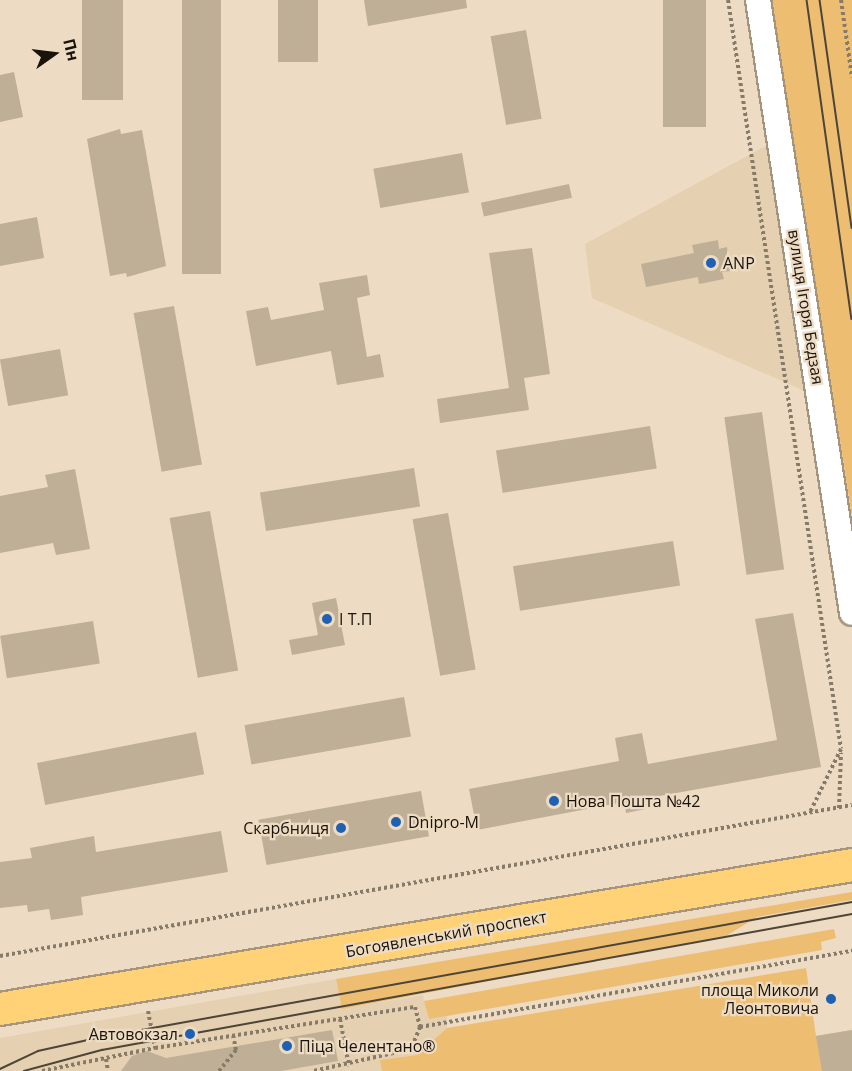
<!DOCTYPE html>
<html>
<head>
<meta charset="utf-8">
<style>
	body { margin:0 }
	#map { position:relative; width:852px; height:1071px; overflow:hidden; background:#eddcc3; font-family:"Open Sans",sans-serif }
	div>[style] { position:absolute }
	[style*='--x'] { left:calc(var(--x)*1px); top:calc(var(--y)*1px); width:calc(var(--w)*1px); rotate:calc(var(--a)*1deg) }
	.built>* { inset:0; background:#e5d0b1 }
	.green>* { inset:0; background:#edbd72 }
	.building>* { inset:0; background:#bfaf97; transform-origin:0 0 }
	.path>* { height:4px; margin-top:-2px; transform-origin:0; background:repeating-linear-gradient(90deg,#867b69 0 3px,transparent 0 6px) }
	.roads { filter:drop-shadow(2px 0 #a5957e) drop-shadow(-2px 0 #a5957e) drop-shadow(0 2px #a5957e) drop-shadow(0 -2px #a5957e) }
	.minor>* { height:24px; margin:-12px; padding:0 12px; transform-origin:12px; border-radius:12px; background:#fff }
	.major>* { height:32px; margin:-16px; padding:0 16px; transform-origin:16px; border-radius:16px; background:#ffd277 }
	.tram>* { height:1.5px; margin:-0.75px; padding:0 0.75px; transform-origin:0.75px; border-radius:0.75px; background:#4d4538 }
	.dots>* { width:16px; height:16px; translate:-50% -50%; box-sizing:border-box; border:3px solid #eddcc3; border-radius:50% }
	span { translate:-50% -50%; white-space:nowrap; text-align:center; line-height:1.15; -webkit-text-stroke:4.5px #eddcc3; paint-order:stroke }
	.poi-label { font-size:16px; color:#19130a }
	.left { translate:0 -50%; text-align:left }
	.right { translate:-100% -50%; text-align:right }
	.street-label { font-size:16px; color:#19130a }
	.north { position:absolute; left:24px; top:24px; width:60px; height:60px; -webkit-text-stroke:4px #eddcc3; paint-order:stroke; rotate:76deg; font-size:16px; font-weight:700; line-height:24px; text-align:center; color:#19130a }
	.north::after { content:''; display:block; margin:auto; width:21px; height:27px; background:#19130a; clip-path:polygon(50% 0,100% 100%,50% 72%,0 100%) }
</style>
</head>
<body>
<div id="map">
	<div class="built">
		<i style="clip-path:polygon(771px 143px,807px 392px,592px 298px,585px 244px)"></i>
		<i style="clip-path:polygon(336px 979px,342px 1009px,423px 995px,429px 1019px,447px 1016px,447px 1028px,417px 1055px,381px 1060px,382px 1071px,0 1071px,0 1038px)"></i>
	</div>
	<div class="green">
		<i style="clip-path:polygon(771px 0,852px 0,852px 517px)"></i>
		<i style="clip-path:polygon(852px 892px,852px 900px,757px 917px,726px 936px,342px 1009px,336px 979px)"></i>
		<i style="clip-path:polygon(834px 929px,836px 938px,821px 942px,822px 950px,447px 1016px,429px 1019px,424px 1001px)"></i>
		<i style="clip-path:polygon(806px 968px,816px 1036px,852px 1030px,852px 1071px,382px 1071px,380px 1060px,417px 1055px,447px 1028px)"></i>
	</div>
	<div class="building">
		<i style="left:82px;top:0;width:41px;height:100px"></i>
		<i style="left:182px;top:0;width:39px;height:274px"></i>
		<i style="left:278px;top:0;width:40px;height:62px"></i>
		<i style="clip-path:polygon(364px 0,466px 0,467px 8px,368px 26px)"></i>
		<i style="left:663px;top:0;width:43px;height:127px"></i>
		<i style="left:526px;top:30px;width:90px;height:36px;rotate:80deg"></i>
		<i style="clip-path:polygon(14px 72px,23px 117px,0 122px,0 75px)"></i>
		<i style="clip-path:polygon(120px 129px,121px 134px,142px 130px,166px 266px,127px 277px,126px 273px,110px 276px,87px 139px)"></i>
		<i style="left:462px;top:153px;width:40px;height:90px;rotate:80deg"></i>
		<i style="left:569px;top:184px;width:14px;height:90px;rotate:78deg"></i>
		<i style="clip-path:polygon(37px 217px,44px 258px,0 266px,0 224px)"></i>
		<i style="clip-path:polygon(718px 240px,719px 249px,727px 247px,731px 271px,722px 272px,724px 279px,699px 284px,698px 277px,646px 287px,641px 264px,694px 253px,692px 245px)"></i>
		<i style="clip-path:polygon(532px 248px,550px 374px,524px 378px,529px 410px,440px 423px,437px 399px,509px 388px,489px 253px)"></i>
		<i style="clip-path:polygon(367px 275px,370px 295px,357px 298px,367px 357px,380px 354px,384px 377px,337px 385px,331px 351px,256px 366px,246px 311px,268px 307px,271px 320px,324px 310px,319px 283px)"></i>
		<i style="left:174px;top:306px;width:161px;height:41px;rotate:80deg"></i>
		<i style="left:60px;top:349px;width:47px;height:61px;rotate:80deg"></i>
		<i style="left:762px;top:412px;width:159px;height:38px;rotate:82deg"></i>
		<i style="left:650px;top:426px;width:43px;height:156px;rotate:81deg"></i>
		<i style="left:414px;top:468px;width:39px;height:156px;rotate:81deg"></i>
		<i style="clip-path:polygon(75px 469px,90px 549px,56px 555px,53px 543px,0 553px,0 496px,48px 487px,45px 475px)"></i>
		<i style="left:210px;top:511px;width:162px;height:41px;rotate:80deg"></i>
		<i style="left:448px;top:513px;width:159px;height:36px;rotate:80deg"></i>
		<i style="left:673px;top:541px;width:45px;height:162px;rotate:81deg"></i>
		<i style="clip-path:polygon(336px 598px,345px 645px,292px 655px,289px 640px,318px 635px,312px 603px)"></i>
		<i style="clip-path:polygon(793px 613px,821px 767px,654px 797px,656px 807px,626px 813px,624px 802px,477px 830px,469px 789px,619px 761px,615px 738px,642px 733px,648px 764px,777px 740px,755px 619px)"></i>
		<i style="left:93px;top:621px;width:43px;height:94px;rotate:81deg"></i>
		<i style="left:404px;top:697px;width:40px;height:162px;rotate:80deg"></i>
		<i style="left:196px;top:732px;width:43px;height:162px;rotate:79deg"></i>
		<i style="left:421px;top:791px;width:46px;height:165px;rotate:80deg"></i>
		<i style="clip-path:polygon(221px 831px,228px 872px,81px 897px,83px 915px,51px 920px,49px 909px,28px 912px,27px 905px,0 908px,0 862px,32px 858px,30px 848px,94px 836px,96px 852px)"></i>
		<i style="clip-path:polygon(332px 1030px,338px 1061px,281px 1071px,121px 1071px,132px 1056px,147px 1051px,166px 1058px)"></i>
		<i style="clip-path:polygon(852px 1030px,852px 1071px,822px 1071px,816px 1036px)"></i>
	</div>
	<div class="path">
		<i style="--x:728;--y:0;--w:757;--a:81.42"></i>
		<i style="--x:841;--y:749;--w:70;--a:116.2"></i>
		<i style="--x:841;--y:0;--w:78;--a:81.9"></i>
		<i style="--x:839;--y:808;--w:55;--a:-87.9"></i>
		<i style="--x:0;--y:956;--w:865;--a:-10.05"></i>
		<i style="--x:148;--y:1011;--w:38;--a:79"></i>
		<i style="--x:340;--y:1019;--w:48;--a:79.2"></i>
		<i style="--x:420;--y:1027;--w:439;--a:-10"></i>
		<i style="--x:106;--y:1059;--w:12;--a:81"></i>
		<i style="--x:42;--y:1071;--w:115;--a:-11.5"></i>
		<i style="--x:155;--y:1048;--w:263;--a:-9"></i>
		<i style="--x:415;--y:1007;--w:21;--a:76"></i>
		<i style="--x:420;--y:1027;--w:24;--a:112"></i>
		<i style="--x:411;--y:1049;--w:100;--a:167.3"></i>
		<i style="--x:219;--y:1071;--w:27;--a:-51"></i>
		<i style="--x:236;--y:1050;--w:15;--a:-101"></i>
	</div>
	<div class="roads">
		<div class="minor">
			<i style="--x:758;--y:0;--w:620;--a:81.28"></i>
		</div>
		<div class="major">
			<i style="--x:0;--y:1009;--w:864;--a:-9.59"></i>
		</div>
	</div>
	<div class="tram">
		<i style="--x:807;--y:0;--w:322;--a:82"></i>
		<i style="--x:820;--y:0;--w:230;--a:82"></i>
		<i style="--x:0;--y:1069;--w:42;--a:-25.3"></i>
		<i style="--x:38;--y:1051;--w:60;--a:-12.4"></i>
		<i style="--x:97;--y:1038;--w:767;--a:-10.21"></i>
		<i style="--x:24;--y:1071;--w:81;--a:-15.1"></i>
		<i style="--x:102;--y:1050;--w:762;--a:-10.28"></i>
	</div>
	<div class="dots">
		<i style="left:711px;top:263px;background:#1e60b1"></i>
		<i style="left:327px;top:619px;background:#1e60b1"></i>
		<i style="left:554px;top:801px;background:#1e60b1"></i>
		<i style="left:396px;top:822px;background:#1e60b1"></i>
		<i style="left:341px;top:828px;background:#1e60b1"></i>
		<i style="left:831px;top:999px;background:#1e60b1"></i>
		<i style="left:190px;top:1034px;background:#1e60b1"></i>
		<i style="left:287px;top:1046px;background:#1e60b1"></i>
	</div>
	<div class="poi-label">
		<span class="left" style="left:723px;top:263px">ANP</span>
		<span class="left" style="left:339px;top:619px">І Т.П</span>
		<span class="left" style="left:566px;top:801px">Нова Пошта №42</span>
		<span class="left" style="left:408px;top:822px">Dnipro-M</span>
		<span class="right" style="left:329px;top:828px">Скарбниця</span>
		<span class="right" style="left:819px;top:999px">площа Миколи<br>Леонтовича</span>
		<span class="right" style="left:178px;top:1034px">Автовокзал</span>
		<span class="left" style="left:299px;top:1046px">Піца Челентано®</span>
	</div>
	<div class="street-label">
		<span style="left:806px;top:307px;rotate:81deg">вулиця Ігоря Бедзая</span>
		<span style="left:446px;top:934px;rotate:-10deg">Богоявленський проспект</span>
	</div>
	<div class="north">Пн</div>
</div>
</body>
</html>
